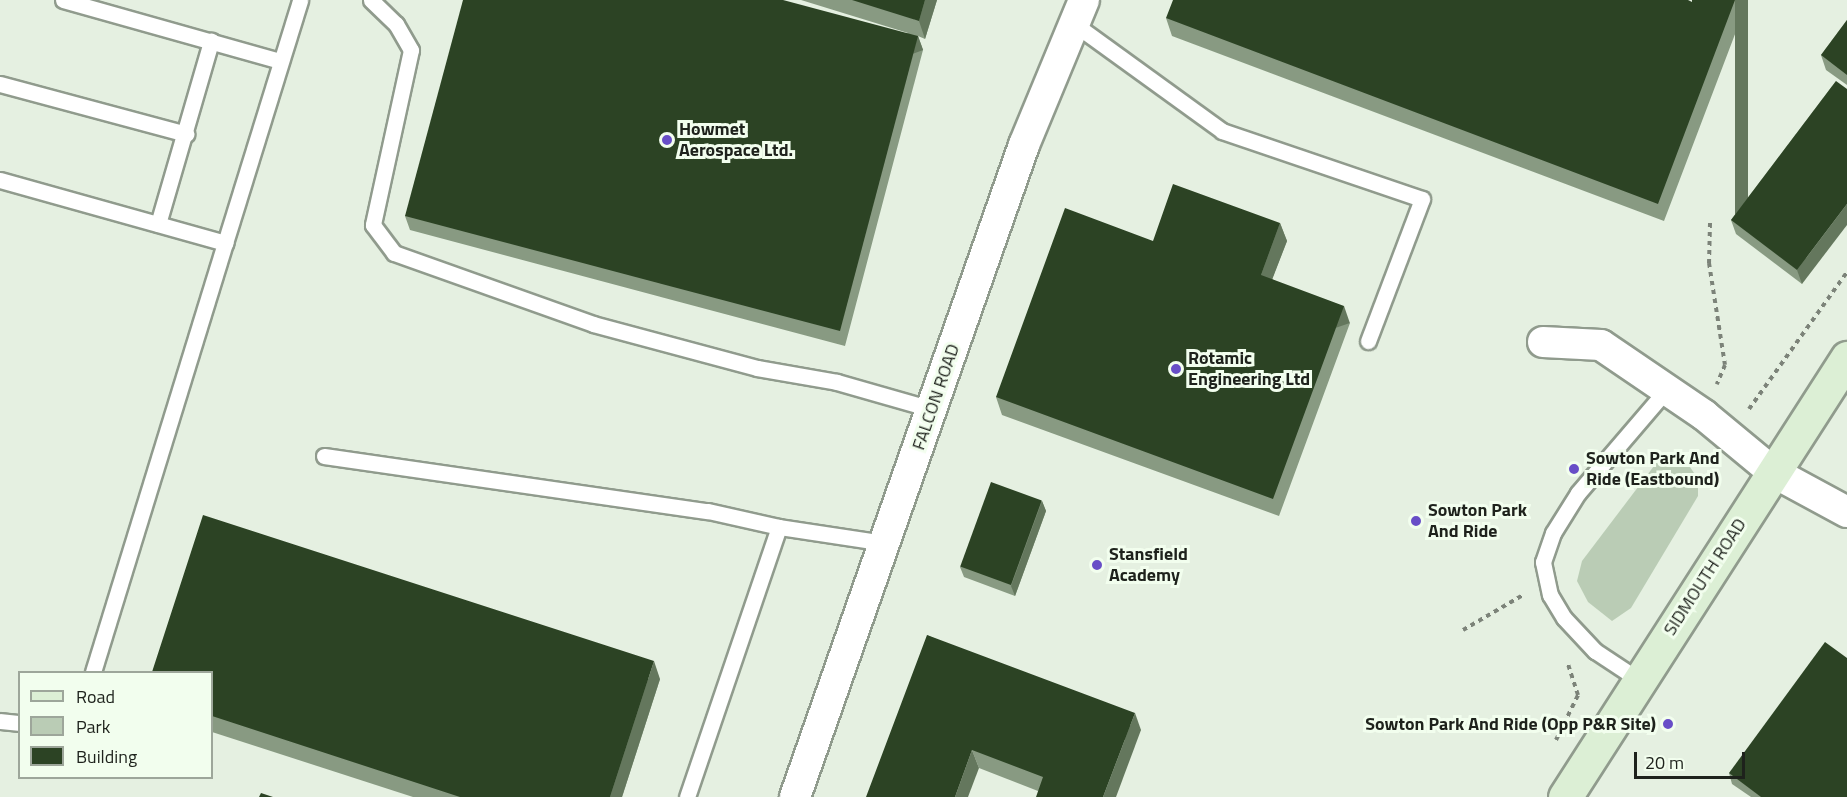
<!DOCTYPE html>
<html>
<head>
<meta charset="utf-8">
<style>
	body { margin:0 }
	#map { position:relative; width:1847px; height:797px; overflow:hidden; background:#e5f0e1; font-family:"Titillium Web",sans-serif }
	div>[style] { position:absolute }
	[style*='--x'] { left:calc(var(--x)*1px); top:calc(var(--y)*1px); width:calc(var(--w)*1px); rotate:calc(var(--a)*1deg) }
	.green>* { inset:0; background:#baccb5 }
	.path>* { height:4px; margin-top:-2px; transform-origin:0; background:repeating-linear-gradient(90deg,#7c8379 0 4.5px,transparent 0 9px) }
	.roads { filter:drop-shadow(2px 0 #909b8d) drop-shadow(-2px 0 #909b8d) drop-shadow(0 2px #909b8d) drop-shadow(0 -2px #909b8d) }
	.lane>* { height:15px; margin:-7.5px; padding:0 7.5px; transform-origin:7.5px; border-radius:7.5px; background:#fff }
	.street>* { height:30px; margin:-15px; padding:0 15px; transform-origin:15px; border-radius:15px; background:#fff }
	.secondary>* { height:33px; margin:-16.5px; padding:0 16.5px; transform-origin:16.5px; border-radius:16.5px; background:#dcefd5 }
	.wall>* { inset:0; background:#889a82 }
	.shaded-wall>* { inset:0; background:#64775d; transform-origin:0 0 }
	.building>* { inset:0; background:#2c4324; transform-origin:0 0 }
	.dots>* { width:16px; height:16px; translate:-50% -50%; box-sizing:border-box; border:3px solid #f2feee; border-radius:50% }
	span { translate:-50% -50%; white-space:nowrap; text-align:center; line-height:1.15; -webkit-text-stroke:6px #f2feee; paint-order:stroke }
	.poi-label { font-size:18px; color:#1e221c; font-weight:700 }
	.left { translate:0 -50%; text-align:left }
	.right { translate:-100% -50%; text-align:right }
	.street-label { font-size:18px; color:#1e221c }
	.legend { position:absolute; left:18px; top:671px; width:195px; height:108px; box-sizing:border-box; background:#f2feee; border:2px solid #9da69a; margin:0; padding:8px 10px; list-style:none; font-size:18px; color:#1e221c }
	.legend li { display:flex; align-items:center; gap:12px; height:30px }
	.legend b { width:30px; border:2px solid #9da69a }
	.scale { position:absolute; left:1634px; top:752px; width:111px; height:27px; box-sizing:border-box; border:3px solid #1e221c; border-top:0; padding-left:8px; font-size:18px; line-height:21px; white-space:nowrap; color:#1e221c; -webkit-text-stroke:4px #f2feee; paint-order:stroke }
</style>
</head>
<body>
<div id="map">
	<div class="green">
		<i style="clip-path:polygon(1657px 462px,1688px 464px,1698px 479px,1698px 496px,1631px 608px,1612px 621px,1588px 602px,1577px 581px,1582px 561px)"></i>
	</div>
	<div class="path">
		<i style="--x:1710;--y:223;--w:40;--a:91.4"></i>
		<i style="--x:1709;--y:263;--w:103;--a:81.1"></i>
		<i style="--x:1725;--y:365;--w:21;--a:113"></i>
		<i style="--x:1749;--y:409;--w:168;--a:-54.4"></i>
		<i style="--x:1463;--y:630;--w:69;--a:-30.3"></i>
		<i style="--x:1556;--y:740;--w:50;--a:-63.9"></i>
		<i style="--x:1578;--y:695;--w:33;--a:-108"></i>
	</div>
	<div class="roads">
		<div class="lane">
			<i style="--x:63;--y:0;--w:225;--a:15.7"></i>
			<i style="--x:371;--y:0;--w:35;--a:44"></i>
			<i style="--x:396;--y:24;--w:30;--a:60"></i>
			<i style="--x:411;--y:50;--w:179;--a:102.3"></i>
			<i style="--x:373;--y:225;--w:35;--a:53"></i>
			<i style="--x:394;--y:253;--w:211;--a:19.6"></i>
			<i style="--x:593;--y:324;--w:170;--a:15"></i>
			<i style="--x:757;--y:368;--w:81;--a:9.9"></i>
			<i style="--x:837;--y:382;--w:98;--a:16"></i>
			<i style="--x:1073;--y:23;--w:184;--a:35.9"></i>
			<i style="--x:1222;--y:131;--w:211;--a:18.8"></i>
			<i style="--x:1422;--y:199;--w:152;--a:110.8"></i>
			<i style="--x:0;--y:84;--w:193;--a:15"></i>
			<i style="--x:0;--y:180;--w:234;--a:15.6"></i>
			<i style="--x:225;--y:243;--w:449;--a:107.1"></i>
			<i style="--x:158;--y:224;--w:191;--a:-73.8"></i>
			<i style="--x:225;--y:243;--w:254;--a:-72.8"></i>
			<i style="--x:324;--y:456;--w:388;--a:8.2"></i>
			<i style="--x:708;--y:511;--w:73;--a:12.7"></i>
			<i style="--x:779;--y:527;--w:107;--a:8.6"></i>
			<i style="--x:1639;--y:680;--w:53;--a:-146.6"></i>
			<i style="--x:1595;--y:651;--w:45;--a:-133.2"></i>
			<i style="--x:1564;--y:618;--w:27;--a:-121"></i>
			<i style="--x:1550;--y:595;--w:34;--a:-102"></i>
			<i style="--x:1543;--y:562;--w:31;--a:-71"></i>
			<i style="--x:1553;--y:533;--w:47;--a:-58"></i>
			<i style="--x:1578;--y:493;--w:137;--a:-49.4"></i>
			<i style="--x:0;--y:721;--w:20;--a:6"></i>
			<i style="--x:687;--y:797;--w:285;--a:-71.2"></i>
		</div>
		<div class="street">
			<i style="--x:1543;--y:342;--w:58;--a:3"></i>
			<i style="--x:1601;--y:345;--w:125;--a:34.2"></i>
			<i style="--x:1704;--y:415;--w:89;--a:39.6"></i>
			<i style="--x:1773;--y:472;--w:84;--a:28.4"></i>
			<i style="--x:795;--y:797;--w:691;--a:-70.65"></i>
			<i style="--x:1024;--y:145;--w:157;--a:-67.5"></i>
		</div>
		<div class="secondary">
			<i style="--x:1565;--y:797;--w:522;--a:-57.28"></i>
		</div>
	</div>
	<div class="wall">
		<i style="clip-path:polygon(801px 0,937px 0,925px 39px,918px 36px,923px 50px,845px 346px,410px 230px,405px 216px,908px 33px)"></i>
		<i style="clip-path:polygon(1692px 0,1748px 0,1664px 221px,1172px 36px,1166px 18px,1692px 2px)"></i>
		<i style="clip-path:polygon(1847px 20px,1847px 85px,1826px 70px,1821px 55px)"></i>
		<i style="clip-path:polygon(1836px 81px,1802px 284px,1736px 234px,1731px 220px)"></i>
		<i style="clip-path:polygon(1280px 223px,1287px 241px,1272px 279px,1350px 323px,1279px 516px,1002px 415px,996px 397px,1153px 241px)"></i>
		<i style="clip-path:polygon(1042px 501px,1046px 511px,1015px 596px,964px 577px,960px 567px)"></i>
		<i style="clip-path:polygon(927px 635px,1141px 730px,1038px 791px,979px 768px)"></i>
		<i style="clip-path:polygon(212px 672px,660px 679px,622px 797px,413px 797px,212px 732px)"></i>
		<i style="clip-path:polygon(1729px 773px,1847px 797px,1751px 797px,1732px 784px)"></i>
	</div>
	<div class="shaded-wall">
		<i style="clip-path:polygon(925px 0,937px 0,925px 39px,919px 21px)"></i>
		<i style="left:1735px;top:0;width:13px;height:218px"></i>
		<i style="left:918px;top:36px;width:15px;height:305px;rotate:70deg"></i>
		<i style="clip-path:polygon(1847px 204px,1847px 225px,1802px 284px,1797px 270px)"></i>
		<i style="clip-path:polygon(1280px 223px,1287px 241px,1267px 293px,1261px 275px)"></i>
		<i style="left:1344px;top:306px;width:18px;height:206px;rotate:71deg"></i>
		<i style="clip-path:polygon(1042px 501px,1046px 511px,1015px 596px,1011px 586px)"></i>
		<i style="clip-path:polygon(654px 661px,660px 679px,622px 797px,610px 797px)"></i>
		<i style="clip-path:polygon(1135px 713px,1141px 730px,1116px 797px,1103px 797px)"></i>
		<i style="clip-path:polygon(972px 750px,979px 768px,968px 797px,955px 797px)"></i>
	</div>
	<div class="building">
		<i style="clip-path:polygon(463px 0,783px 0,918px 36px,840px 331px,405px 216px)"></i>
		<i style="clip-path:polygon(852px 0,925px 0,919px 21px)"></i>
		<i style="clip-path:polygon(1173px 0,1688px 0,1692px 2px,1692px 0,1735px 0,1658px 204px,1166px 18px)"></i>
		<i style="clip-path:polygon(1847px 20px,1847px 75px,1821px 55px)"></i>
		<i style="clip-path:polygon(1836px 81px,1847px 89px,1847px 204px,1797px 270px,1731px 220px)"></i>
		<i style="clip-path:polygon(1173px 184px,1280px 223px,1261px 275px,1344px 306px,1273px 499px,996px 397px,1065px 208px,1153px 241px)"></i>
		<i style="left:991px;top:482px;width:54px;height:90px;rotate:20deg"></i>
		<i style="clip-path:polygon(203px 515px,654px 661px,610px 797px,460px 797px,212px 716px,212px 672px,152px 672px)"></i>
		<i style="clip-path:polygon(927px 635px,1135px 713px,1103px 797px,1036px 797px,1043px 777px,972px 750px,955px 797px,866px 797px)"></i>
		<i style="clip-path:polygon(1825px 642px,1847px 658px,1847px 797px,1761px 797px,1729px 773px)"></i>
		<i style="clip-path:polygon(261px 793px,273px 797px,259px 797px)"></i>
	</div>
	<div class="dots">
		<i style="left:667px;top:140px;background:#684ec7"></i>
		<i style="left:1176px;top:369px;background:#684ec7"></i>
		<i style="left:1574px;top:469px;background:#684ec7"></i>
		<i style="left:1416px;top:521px;background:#684ec7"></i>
		<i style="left:1097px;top:565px;background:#684ec7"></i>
		<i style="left:1668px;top:724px;background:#684ec7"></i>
	</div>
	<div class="poi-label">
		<span class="left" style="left:679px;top:140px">Howmet<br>Aerospace Ltd.</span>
		<span class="left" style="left:1188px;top:369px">Rotamic<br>Engineering Ltd</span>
		<span class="left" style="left:1586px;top:469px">Sowton Park And<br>Ride (Eastbound)</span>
		<span class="left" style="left:1428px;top:521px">Sowton Park<br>And Ride</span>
		<span class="left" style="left:1109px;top:565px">Stansfield<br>Academy</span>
		<span class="right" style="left:1656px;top:724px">Sowton Park And Ride (Opp P&amp;R Site)</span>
	</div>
	<div class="street-label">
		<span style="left:936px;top:397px;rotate:-71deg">FALCON ROAD</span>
		<span style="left:1705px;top:577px;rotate:-57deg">SIDMOUTH ROAD</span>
	</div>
	<ul class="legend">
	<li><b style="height:8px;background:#dcefd5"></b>Road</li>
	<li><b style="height:16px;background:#baccb5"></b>Park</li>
	<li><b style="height:16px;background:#2c4324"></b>Building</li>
	</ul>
	<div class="scale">20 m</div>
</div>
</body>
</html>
